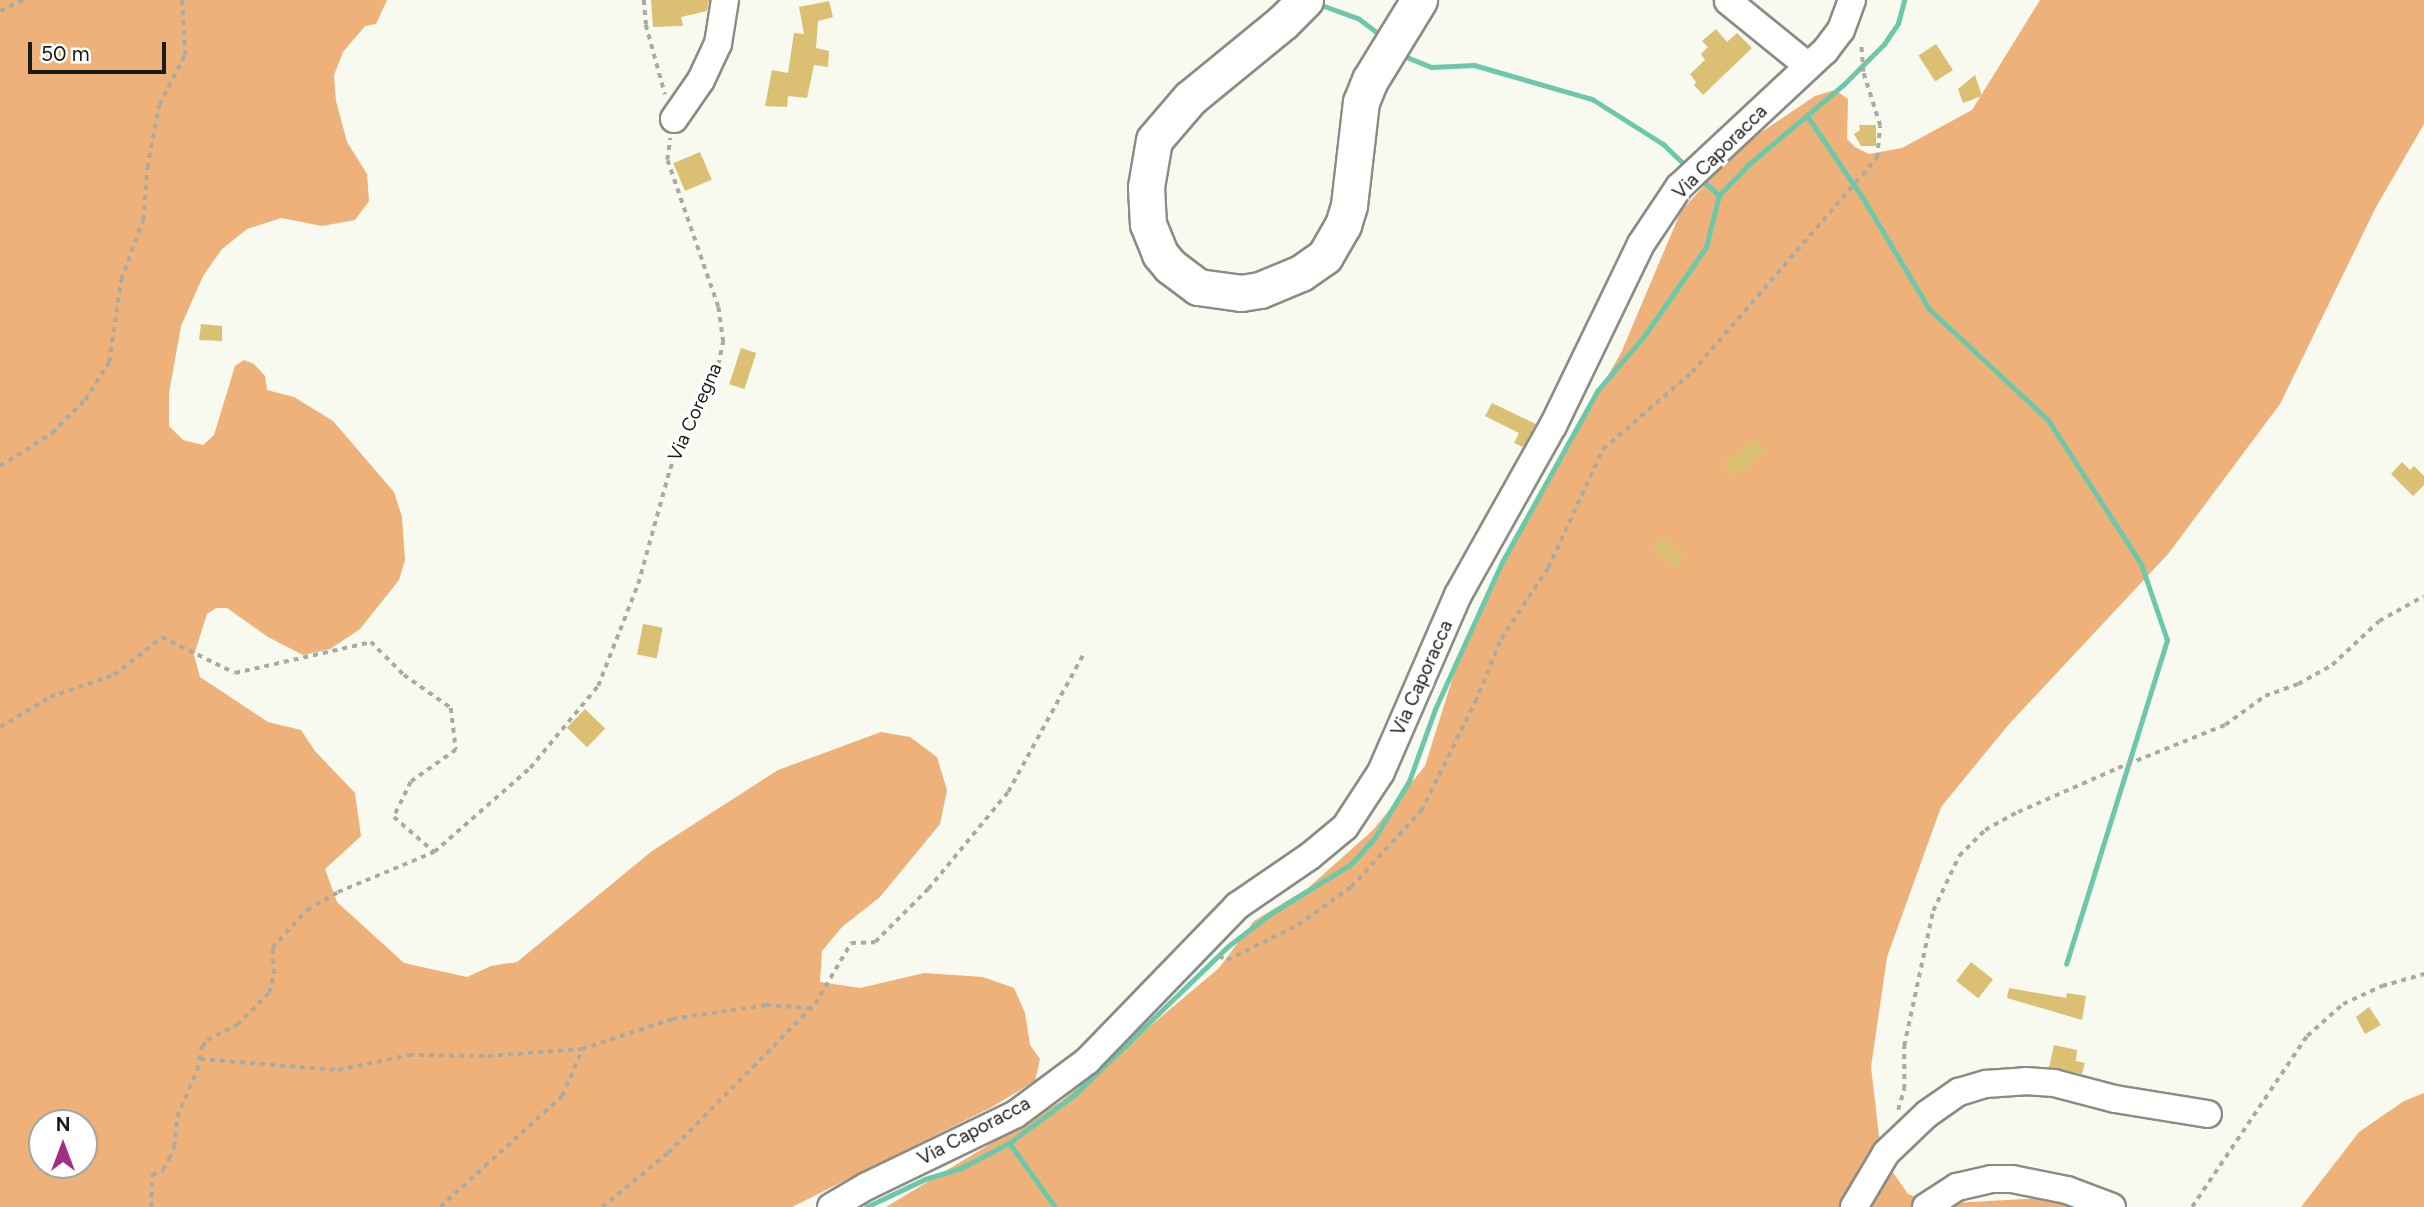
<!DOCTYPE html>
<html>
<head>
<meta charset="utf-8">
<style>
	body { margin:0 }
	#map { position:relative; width:2424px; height:1207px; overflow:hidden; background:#f8faf0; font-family:Figtree,sans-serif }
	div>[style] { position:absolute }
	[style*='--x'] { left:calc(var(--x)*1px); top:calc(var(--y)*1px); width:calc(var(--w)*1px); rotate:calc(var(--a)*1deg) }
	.forest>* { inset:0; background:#eeb17a }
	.stream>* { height:5px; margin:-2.5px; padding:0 2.5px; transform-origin:2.5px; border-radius:2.5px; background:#6bc9aa }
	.building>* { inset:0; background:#dbbf73; transform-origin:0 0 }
	.path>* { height:3.5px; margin-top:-1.75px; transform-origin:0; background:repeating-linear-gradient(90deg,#a9aba3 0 5px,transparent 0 10px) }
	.roads { filter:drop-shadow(2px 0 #8b8d85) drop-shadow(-2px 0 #8b8d85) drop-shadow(0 2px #8b8d85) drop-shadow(0 -2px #8b8d85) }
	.minor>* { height:26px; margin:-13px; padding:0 13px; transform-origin:13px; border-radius:13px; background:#fff }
	.major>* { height:35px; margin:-17.5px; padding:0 17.5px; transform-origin:17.5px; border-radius:17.5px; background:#fff }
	span { translate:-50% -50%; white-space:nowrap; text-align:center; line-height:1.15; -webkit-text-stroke:6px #fff; paint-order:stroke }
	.street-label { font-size:19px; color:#1b1c19 }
	.north { position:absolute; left:28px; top:1109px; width:70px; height:70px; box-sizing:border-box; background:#fff; border:2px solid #a4a4a3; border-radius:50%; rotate:0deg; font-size:19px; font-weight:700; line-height:28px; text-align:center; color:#1b1c19 }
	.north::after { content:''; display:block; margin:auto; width:24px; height:32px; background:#a62c81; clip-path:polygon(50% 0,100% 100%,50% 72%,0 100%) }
	.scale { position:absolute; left:28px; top:42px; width:138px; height:32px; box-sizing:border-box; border:4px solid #1b1c19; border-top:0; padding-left:9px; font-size:21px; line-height:24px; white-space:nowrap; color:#1b1c19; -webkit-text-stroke:5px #fff; paint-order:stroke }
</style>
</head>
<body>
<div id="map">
	<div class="forest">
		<i style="clip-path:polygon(evenodd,0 0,387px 0,376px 24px,365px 26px,343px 52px,334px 75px,336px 101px,347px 142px,367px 174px,369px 201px,355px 220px,322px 226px,281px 218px,247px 229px,222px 249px,203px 276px,181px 326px,169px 393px,169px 426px,183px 440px,203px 445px,214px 435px,235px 366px,244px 360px,254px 364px,265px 376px,267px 390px,294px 397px,333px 421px,394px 492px,402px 517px,405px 560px,399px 580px,360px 629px,330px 649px,303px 655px,268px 637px,227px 608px,216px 608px,207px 614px,194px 655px,200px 677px,268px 722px,301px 730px,315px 751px,355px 793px,361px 836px,325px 869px,337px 902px,404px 963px,467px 977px,491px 966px,517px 962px,652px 851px,778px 770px,881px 732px,910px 737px,937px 757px,947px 790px,940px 824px,880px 897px,842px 927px,822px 951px,820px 982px,860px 988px,924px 973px,983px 977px,1014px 988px,1025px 1013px,1030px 1045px,1040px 1059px,1035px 1081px,992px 1107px,792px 1207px,0 1207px,0 0,84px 1123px,84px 1165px,42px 1165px,42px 1123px,84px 1123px)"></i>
		<i style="clip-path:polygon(2040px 0,2424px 0,2424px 124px,2376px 207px,2280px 404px,2168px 554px,2009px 724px,1941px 807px,1887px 957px,1871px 1067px,1879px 1136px,1892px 1171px,1908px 1194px,1926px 1201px,1952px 1203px,2041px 1198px,2077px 1207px,886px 1207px,1060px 1102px,1219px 968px,1254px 921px,1308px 888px,1373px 830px,1425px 766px,1457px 664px,1511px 542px,1621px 353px,1681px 211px,1722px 166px,1760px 133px,1815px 96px,1835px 90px,1848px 99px,1847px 139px,1855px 147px,1869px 154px,1902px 148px,1972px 110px)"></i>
		<i style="clip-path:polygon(2424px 1093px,2424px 1207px,2301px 1207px,2359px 1132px,2404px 1101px)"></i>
	</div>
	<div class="stream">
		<i style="--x:1324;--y:6;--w:37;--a:20"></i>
		<i style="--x:1359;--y:19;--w:30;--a:37"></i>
		<i style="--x:1399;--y:54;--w:35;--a:22"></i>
		<i style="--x:1431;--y:67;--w:43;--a:-2.7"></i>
		<i style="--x:1474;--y:65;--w:123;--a:16.1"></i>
		<i style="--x:1592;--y:99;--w:84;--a:32.4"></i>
		<i style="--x:1663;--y:144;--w:35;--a:44"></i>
		<i style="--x:1807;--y:116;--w:102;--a:55.8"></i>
		<i style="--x:1864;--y:200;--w:127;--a:59.2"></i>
		<i style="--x:1929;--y:309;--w:163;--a:43"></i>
		<i style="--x:2048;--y:420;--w:171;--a:57.1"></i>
		<i style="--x:2141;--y:564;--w:80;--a:71.1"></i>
		<i style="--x:2167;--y:640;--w:339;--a:107.3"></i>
		<i style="--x:1701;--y:179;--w:24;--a:42"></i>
		<i style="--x:1009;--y:1143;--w:79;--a:54.3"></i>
		<i style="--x:866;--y:1207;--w:65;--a:-25.4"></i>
		<i style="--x:925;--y:1179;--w:38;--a:-17"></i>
		<i style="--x:961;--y:1168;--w:54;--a:-27.5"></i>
		<i style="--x:1009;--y:1143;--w:81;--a:-36.4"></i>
		<i style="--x:1074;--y:1095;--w:213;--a:-44"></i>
		<i style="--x:1227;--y:947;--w:54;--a:-37.5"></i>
		<i style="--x:1270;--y:914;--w:95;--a:-31.7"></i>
		<i style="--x:1351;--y:864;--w:36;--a:-48"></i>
		<i style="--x:1375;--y:837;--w:66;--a:-58.7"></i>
		<i style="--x:1409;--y:781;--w:77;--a:-70.1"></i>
		<i style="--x:1435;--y:709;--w:162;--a:-65.5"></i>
		<i style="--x:1502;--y:562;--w:196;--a:-60.9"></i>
		<i style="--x:1597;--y:391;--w:72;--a:-49.5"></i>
		<i style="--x:1644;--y:336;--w:108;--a:-55.1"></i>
		<i style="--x:1706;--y:247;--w:54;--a:-76"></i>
		<i style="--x:1719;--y:195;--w:43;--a:-45.9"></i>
		<i style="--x:1749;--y:164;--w:124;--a:-40.1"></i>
		<i style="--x:1844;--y:84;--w:57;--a:-45"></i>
		<i style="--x:1884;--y:44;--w:25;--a:-56"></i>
		<i style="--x:1898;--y:23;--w:24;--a:-75"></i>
	</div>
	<div class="building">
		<i style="clip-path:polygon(651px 0,709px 0,707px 11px,681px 17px,683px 26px,653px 27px)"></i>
		<i style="clip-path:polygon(829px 1px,833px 17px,818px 21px,816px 48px,829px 51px,828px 67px,814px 65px,807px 98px,788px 96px,787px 107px,765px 106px,772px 70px,788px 73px,794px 33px,804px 34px,799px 7px)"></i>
		<i style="clip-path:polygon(1716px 29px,1727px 42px,1737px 33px,1752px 48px,1703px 95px,1694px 85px,1696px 82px,1690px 74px,1705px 60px,1701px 54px,1708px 47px,1702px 41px)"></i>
		<i style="left:1936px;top:44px;width:31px;height:21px;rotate:57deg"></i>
		<i style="clip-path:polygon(1975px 75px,1982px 96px,1963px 103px,1958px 89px)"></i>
		<i style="clip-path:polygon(1859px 125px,1876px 125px,1876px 146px,1861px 146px,1854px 134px,1860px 130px)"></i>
		<i style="left:700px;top:152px;width:30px;height:29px;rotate:67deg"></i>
		<i style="clip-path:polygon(201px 324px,222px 326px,222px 341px,199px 340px)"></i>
		<i style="left:741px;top:348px;width:16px;height:38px;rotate:18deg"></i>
		<i style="clip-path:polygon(1492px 403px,1536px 424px,1523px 447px,1514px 443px,1519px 433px,1485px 416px)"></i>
		<i style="left:1755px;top:438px;width:17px;height:41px;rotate:50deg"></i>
		<i style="clip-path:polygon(2402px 462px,2410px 470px,2414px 466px,2424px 476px,2424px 485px,2413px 496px,2391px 474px)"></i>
		<i style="left:1663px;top:537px;width:31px;height:15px;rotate:45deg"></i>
		<i style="left:643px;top:624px;width:20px;height:31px;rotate:11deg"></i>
		<i style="left:585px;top:709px;width:28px;height:26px;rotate:44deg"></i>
		<i style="left:1971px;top:962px;width:28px;height:24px;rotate:38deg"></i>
		<i style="clip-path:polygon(2009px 988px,2066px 998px,2067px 993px,2086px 996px,2082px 1020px,2007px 998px)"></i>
		<i style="clip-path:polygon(2369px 1007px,2381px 1025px,2365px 1034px,2356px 1017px)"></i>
		<i style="clip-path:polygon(2054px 1045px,2077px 1050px,2076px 1061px,2085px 1063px,2082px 1074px,2049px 1067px)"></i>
	</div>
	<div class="path">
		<i style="--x:644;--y:0;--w:25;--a:85"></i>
		<i style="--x:646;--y:25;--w:72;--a:74.6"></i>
		<i style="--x:0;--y:11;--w:26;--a:-25"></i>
		<i style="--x:0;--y:466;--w:62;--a:-32.4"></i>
		<i style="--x:52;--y:433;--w:47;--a:-45"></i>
		<i style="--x:85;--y:400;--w:45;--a:-57.7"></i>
		<i style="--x:109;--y:362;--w:83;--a:-81.7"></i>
		<i style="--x:121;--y:280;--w:64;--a:-69.9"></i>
		<i style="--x:143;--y:220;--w:52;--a:-85.6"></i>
		<i style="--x:147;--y:168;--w:64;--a:-79.2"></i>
		<i style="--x:159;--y:105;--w:56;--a:-62.5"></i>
		<i style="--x:185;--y:55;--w:55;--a:-93.1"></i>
		<i style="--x:0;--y:727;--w:58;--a:-31"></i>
		<i style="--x:50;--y:697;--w:68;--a:-19"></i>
		<i style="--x:114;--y:675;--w:61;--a:-38.4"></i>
		<i style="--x:162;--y:637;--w:81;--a:26.3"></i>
		<i style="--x:235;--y:673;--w:139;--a:-12.8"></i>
		<i style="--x:371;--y:642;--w:47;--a:45"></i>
		<i style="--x:404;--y:675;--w:57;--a:35.1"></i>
		<i style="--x:451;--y:708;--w:42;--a:83.2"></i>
		<i style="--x:456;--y:750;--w:55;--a:144.6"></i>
		<i style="--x:411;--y:782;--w:39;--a:116"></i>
		<i style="--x:394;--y:817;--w:53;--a:41.2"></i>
		<i style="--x:1219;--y:956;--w:9;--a:27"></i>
		<i style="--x:1227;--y:960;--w:79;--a:-26.2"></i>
		<i style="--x:1298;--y:925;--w:65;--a:-35.6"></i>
		<i style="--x:1351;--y:887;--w:103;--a:-47.4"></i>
		<i style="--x:1421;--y:811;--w:122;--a:-63.6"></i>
		<i style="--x:1475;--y:702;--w:68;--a:-67.6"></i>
		<i style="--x:1501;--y:639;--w:85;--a:-56.5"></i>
		<i style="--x:1548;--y:568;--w:131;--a:-65.2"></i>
		<i style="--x:1603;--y:449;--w:118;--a:-40.9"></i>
		<i style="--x:1692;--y:372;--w:283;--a:-49.2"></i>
		<i style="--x:1877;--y:158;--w:32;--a:-85"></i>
		<i style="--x:1880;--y:126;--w:57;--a:-107.5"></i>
		<i style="--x:1863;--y:72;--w:30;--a:-94"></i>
		<i style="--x:200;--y:1059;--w:138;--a:4.6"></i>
		<i style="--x:338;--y:1070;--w:73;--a:-11.9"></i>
		<i style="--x:409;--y:1055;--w:79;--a:0.7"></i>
		<i style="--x:488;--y:1056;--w:94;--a:-4.3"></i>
		<i style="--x:582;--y:1049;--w:95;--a:-18.4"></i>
		<i style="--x:672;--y:1019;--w:95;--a:-8.5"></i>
		<i style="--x:766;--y:1005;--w:43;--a:4"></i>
		<i style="--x:1898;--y:1110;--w:22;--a:-74"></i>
		<i style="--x:1904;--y:1089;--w:43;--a:-90"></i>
		<i style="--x:1904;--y:1046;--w:138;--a:-77.9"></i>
		<i style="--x:1933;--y:911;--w:61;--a:-64.7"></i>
		<i style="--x:1959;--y:856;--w:37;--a:-45"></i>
		<i style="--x:1985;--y:830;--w:38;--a:-29"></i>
		<i style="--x:2018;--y:812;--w:109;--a:-23.7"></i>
		<i style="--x:2118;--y:768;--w:115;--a:-21.9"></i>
		<i style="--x:2225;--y:725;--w:49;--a:-35.9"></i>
		<i style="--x:2265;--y:696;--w:35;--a:-20"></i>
		<i style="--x:2298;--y:684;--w:39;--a:-29"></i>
		<i style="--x:2332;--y:665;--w:64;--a:-43.1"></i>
		<i style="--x:2379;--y:621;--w:51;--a:-29.1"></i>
		<i style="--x:151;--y:1207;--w:32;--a:-88"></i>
		<i style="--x:152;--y:1175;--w:12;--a:-24"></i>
		<i style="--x:163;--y:1170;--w:13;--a:-61"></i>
		<i style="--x:169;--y:1159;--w:13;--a:-67"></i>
		<i style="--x:174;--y:1147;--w:30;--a:-84"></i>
		<i style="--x:177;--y:1117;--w:51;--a:-66.9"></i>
		<i style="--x:197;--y:1070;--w:24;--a:-78"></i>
		<i style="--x:202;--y:1047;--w:9;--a:-54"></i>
		<i style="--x:207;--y:1040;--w:34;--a:-27"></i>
		<i style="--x:237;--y:1025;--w:45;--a:-45"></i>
		<i style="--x:269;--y:993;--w:20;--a:-75"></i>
		<i style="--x:274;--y:974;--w:26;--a:-94"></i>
		<i style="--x:272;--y:948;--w:52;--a:-47.4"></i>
		<i style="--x:307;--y:910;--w:36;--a:-30"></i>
		<i style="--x:338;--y:892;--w:104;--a:-22.6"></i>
		<i style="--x:434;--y:852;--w:128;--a:-41.2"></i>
		<i style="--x:530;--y:768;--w:107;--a:-50.3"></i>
		<i style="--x:598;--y:686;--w:110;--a:-68.6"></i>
		<i style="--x:638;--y:584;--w:119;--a:-74.5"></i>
		<i style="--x:670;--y:469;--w:50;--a:-70.1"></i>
		<i style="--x:687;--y:422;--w:65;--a:-61.5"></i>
		<i style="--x:718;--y:365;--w:24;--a:-78"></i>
		<i style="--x:723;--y:342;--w:35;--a:-98"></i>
		<i style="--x:718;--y:307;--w:156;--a:-109.1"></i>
		<i style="--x:667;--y:160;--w:22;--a:-82"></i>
		<i style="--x:440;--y:1207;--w:165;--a:-42.3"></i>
		<i style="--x:562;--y:1096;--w:50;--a:-66.5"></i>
		<i style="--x:602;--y:1207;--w:85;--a:-39.3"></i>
		<i style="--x:668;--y:1153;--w:209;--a:-45.4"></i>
		<i style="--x:815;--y:1004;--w:71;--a:-59.5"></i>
		<i style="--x:851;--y:943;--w:24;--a:-2"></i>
		<i style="--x:875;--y:942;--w:75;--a:-45"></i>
		<i style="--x:928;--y:889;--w:126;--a:-50.5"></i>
		<i style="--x:1008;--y:792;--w:156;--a:-61.3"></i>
		<i style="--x:2192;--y:1207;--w:206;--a:-56.1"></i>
		<i style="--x:2307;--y:1036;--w:48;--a:-41.6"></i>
		<i style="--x:2343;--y:1004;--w:43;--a:-24.8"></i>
		<i style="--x:2382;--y:986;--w:44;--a:-15.9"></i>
	</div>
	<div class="roads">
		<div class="minor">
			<i style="--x:1728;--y:1;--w:103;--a:39.1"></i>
			<i style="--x:674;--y:119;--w:47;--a:-55.3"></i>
			<i style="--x:701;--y:80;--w:40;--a:-65"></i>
			<i style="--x:718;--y:44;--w:45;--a:-81"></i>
			<i style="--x:831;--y:1207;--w:42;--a:-30.3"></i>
			<i style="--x:867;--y:1186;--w:165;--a:-25.8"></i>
			<i style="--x:1016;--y:1114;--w:89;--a:-36.7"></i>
			<i style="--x:1087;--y:1061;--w:216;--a:-45.9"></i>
			<i style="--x:1237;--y:906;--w:88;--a:-34.4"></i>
			<i style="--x:1310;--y:856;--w:45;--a:-39.6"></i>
			<i style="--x:1345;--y:827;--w:66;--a:-56.8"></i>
			<i style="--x:1381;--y:772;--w:193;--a:-66.5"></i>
			<i style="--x:1458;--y:595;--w:194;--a:-60.7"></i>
			<i style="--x:1553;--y:426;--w:202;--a:-64.2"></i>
			<i style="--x:1641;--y:244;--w:69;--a:-56.3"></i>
			<i style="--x:1679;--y:187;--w:200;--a:-43"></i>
			<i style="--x:1825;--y:51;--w:26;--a:-53"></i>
			<i style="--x:1841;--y:30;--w:32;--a:-70"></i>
			<i style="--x:1854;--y:1207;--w:63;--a:-59.3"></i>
			<i style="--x:1886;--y:1153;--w:57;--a:-43.6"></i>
			<i style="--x:1927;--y:1114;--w:39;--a:-35"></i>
			<i style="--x:1959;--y:1092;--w:28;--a:-17"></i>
			<i style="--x:1986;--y:1084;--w:39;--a:-4"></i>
			<i style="--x:2025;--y:1081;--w:29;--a:4"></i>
			<i style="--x:2054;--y:1083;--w:63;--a:14.7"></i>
			<i style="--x:2115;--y:1099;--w:94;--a:9.2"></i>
			<i style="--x:1926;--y:1207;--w:37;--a:-33"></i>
			<i style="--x:1957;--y:1187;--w:35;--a:-13"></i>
			<i style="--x:1991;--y:1179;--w:21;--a:0"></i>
			<i style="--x:2012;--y:1179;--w:56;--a:11.3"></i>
			<i style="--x:2067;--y:1190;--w:48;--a:20.7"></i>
		</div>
		<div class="major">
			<i style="--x:1305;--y:0;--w:31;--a:135"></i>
			<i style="--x:1283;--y:22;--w:120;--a:140.7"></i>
			<i style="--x:1190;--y:98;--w:55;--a:130.6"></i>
			<i style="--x:1154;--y:140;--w:48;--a:99.7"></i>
			<i style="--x:1146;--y:187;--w:37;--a:87"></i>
			<i style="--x:1148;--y:224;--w:32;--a:68"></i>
			<i style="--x:1160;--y:254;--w:16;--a:50"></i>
			<i style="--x:1170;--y:266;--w:35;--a:37"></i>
			<i style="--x:1198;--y:287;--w:43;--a:7.9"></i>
			<i style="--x:1241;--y:293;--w:19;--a:-9"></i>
			<i style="--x:1260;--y:290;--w:44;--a:-22.5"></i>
			<i style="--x:1301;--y:273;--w:29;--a:-35"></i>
			<i style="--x:1325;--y:256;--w:36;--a:-60"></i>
			<i style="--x:1343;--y:225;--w:21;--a:-73"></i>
			<i style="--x:1349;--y:205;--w:104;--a:-83.4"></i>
			<i style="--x:1361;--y:102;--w:24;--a:-68"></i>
			<i style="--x:1370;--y:80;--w:94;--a:-58.5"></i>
		</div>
	</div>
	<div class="street-label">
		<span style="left:1720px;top:152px;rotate:-45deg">Via Caporacca</span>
		<span style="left:695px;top:412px;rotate:-66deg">Via Coregna</span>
		<span style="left:1422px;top:678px;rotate:-66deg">Via Caporacca</span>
		<span style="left:974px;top:1131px;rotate:-28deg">Via Caporacca</span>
	</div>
	<div class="north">N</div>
	<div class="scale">50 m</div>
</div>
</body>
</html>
